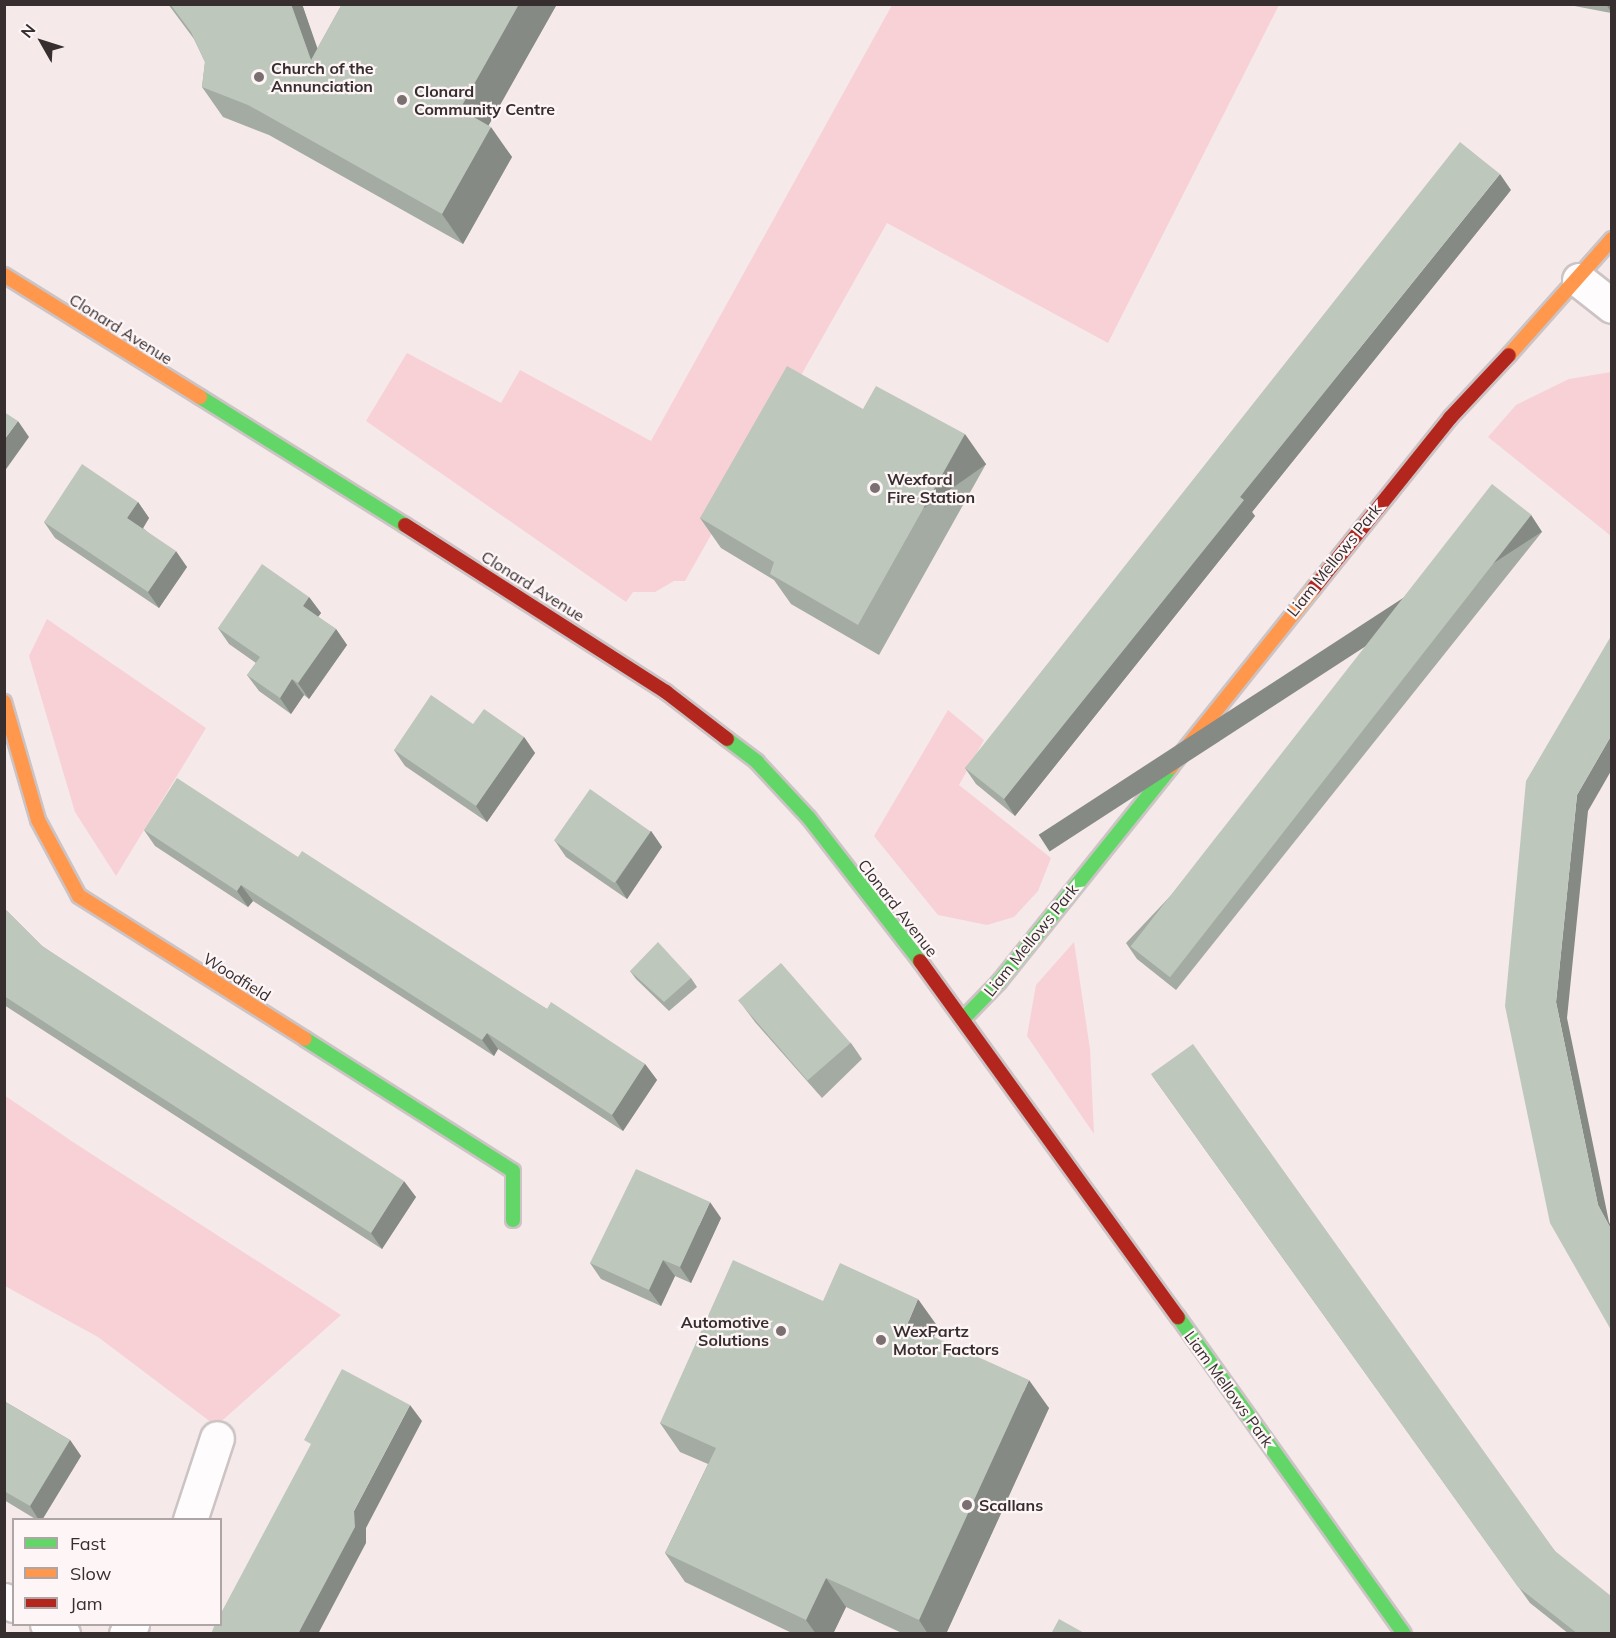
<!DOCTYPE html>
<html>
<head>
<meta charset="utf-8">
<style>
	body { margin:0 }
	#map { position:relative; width:1616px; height:1638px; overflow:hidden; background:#f5e9ea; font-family:Mulish,sans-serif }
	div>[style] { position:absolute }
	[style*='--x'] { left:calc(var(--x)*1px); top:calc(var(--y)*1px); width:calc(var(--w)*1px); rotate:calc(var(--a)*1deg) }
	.green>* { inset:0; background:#f8d1d6 }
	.roads { filter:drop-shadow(2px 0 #ccc3c4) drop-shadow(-2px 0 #ccc3c4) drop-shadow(0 2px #ccc3c4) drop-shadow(0 -2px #ccc3c4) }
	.street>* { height:33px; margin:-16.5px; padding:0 16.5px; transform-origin:16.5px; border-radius:16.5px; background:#fefcfc }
	.fast>* { height:14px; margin:-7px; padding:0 7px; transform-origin:7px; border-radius:7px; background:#63d668 }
	.slow>* { height:14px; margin:-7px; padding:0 7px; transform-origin:7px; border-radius:7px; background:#ff974d }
	.jam>* { height:14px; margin:-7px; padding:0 7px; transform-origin:7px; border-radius:7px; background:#b3261e }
	.wall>* { inset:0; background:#a3aba2 }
	.shaded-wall>* { inset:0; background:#858b84; transform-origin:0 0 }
	.building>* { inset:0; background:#bec7bc; transform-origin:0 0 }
	.dots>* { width:16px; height:16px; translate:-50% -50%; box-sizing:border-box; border:3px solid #fef5f6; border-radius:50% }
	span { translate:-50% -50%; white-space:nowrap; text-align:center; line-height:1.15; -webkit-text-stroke:4.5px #fef5f6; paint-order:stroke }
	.poi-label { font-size:16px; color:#372e30; font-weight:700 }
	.left { translate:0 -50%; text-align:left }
	.right { translate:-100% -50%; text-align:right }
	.street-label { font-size:16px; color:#372e30 }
	.frame { position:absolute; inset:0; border:6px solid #372e30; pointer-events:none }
	.legend { position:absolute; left:12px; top:1518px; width:210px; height:108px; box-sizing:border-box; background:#fef5f6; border:2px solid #aea5a7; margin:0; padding:8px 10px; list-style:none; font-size:18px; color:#372e30 }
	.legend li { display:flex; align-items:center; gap:12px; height:30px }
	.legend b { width:30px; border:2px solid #aea5a7 }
	.north { position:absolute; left:12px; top:12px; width:60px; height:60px; -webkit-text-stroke:4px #fef5f6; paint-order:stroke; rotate:309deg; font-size:16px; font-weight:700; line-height:24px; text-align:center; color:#372e30 }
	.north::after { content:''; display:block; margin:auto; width:21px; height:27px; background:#372e30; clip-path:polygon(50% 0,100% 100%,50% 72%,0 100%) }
</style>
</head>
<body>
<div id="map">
	<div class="green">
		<i style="clip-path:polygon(892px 5px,1279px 5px,1108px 343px,887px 223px,685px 581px,674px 581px,655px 592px,633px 592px,626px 602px,366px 421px,407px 353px,501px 403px,520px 370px,651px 441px)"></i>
		<i style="clip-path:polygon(1611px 372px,1612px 372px,1611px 536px,1488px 437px,1516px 405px,1569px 379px)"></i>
		<i style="clip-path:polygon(47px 619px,206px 728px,116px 876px,75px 812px,29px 656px)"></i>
		<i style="clip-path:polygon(948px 710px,984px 740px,959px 785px,1051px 858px,1038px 891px,1014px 917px,987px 925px,938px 915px,874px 836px)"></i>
		<i style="clip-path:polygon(1074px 942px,1090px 1049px,1094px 1134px,1027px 1036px,1036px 985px)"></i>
		<i style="clip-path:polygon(4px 1095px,76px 1144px,341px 1315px,216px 1426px,98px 1337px,5px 1286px)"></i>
	</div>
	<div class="roads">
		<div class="street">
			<i style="--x:1579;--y:280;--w:42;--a:38.2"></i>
			<i style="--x:190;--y:1520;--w:86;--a:-71.8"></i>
			<i style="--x:4;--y:1600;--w:11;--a:27"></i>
			<i style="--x:47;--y:1624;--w:19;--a:32"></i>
			<i style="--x:126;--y:1634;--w:12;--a:-59"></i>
		</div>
		<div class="fast">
			<i style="--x:200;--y:397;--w:242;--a:32"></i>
			<i style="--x:727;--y:739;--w:38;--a:37"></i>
			<i style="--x:757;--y:762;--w:76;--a:47.1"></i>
			<i style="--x:809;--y:818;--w:181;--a:52.2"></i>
			<i style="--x:964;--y:1018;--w:50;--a:-45.8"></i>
			<i style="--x:999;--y:982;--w:275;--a:-51.3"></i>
			<i style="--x:305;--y:1039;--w:246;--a:32.4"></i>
			<i style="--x:513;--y:1171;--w:49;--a:90"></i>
			<i style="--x:1178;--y:1317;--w:389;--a:54.5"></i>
		</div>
		<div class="slow">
			<i style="--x:4;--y:275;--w:231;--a:31.9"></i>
			<i style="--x:1509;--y:355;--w:155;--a:-48.4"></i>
			<i style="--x:4;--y:702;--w:123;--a:73.9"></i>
			<i style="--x:38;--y:820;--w:86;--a:61.7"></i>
			<i style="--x:79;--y:896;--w:267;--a:32.3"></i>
			<i style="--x:1171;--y:767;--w:229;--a:-51.4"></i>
		</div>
		<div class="jam">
			<i style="--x:405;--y:525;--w:310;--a:32.6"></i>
			<i style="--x:666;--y:692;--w:77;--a:37.6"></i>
			<i style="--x:1314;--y:588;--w:218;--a:-51.3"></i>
			<i style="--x:1450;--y:418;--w:86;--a:-46.9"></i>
			<i style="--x:920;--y:961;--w:440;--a:54.1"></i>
		</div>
	</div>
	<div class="wall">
		<i style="clip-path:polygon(168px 4px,302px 4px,317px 49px,342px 4px,557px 4px,488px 125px,512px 157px,463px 244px,269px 135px,223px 117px,202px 87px,205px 62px,194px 39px)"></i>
		<i style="clip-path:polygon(1564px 4px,1611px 4px,1611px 13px)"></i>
		<i style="clip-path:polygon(1511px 190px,1252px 512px,1255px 516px,1015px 816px,976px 784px,965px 768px)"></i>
		<i style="clip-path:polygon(863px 409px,986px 464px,879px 655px,791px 604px,774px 580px,721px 548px,700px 518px)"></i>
		<i style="clip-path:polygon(138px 502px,149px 518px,143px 528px,187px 567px,159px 608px,55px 538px,44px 522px)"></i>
		<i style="clip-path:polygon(1531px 515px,1542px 532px,1176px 990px,1137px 959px,1126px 943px)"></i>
		<i style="clip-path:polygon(309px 597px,321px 613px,318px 617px,336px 629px,347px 645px,309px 699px,304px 695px,291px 714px,259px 691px,247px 675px,256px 663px,229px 644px,218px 628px)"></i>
		<i style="clip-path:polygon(473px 724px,524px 737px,535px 753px,487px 822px,405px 766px,394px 750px)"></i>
		<i style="clip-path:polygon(144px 830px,298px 857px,547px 1009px,645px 1064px,657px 1080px,623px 1131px,498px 1049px,494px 1056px,253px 901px,248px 907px,155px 846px)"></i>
		<i style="clip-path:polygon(651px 831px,662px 847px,627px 899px,566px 857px,555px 841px)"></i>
		<i style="clip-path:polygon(4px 908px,42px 946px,416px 1197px,382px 1249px,4px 1005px)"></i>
		<i style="clip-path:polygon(630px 971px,691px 978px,697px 987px,669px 1011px,636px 979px)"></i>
		<i style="clip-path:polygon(743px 1006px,851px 1043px,862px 1059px,822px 1098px,755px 1022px)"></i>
		<i style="clip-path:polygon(1151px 1074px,1555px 1551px,1611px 1634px,1569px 1634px,1530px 1603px)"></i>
		<i style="clip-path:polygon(721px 1218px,691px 1283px,675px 1276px,661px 1306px,601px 1279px,590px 1263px)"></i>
		<i style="clip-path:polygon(823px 1301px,938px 1327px,934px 1337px,1049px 1408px,946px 1634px,904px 1634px,846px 1607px,833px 1634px,794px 1634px,685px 1582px,665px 1553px,708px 1464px,680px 1452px,660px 1423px)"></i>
		<i style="clip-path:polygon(4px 1401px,70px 1440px,81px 1456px,42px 1520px,37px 1520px,4px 1500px)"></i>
	</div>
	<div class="shaded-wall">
		<i style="clip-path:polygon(291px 4px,302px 4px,332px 90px,311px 60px)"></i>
		<i style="clip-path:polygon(519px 4px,557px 4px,481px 139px,460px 109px)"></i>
		<i style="clip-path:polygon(1606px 4px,1611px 4px,1611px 12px)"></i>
		<i style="clip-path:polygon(491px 127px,512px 157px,463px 244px,442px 214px)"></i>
		<i style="clip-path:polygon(1500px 174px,1511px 190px,1252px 512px,1255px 516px,1015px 816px,1004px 799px,1240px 497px)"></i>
		<i style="clip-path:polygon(18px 421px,29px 437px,4px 472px,4px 440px)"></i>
		<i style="left:965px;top:434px;width:37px;height:219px;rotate:55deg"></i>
		<i style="clip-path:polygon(138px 502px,149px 518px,139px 535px,127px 518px)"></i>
		<i style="left:1531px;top:515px;width:20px;height:587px;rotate:57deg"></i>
		<i style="clip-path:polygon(176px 551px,187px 567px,159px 608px,148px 592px)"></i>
		<i style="clip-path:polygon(309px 597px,321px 613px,314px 622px,303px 606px)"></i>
		<i style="clip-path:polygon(336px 629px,347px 645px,309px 699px,298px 683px)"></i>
		<i style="clip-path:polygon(292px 679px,304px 695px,291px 714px,280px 698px)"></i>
		<i style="clip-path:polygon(1611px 736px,1611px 771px,1588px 811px,1567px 1018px,1609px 1222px,1611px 1226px,1611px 1229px,1598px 1205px,1556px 1002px,1577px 795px)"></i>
		<i style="clip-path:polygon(524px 737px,535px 753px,487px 822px,476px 806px)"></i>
		<i style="clip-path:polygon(651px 831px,662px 847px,627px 899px,616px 882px)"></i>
		<i style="clip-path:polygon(241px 885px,253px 901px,248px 907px,237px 891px)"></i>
		<i style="clip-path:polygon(487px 1033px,498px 1049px,494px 1056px,482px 1040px)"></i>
		<i style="clip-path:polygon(645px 1064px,657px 1080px,623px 1131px,612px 1115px)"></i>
		<i style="clip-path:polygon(404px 1181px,416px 1197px,382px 1249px,371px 1233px)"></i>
		<i style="clip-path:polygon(710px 1202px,721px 1218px,691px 1283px,680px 1267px)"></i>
		<i style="clip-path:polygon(663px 1260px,675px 1276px,661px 1306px,649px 1290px)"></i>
		<i style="clip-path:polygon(918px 1299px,938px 1327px,927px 1353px,907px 1325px)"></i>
		<i style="clip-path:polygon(1029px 1380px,1049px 1408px,946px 1634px,928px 1634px,919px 1620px)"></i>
		<i style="clip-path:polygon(410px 1405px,422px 1421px,366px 1528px,366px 1543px,318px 1634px,298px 1634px,354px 1511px)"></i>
		<i style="clip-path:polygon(70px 1440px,81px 1456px,42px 1520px,39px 1520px,30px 1506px)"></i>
		<i style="clip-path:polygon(826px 1578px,846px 1607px,833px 1634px,816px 1634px,806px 1620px)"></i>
	</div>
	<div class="building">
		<i style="clip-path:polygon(170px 4px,291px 4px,311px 60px,342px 4px,519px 4px,460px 109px,491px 127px,442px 214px,248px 105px,202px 87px,205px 62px,191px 32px)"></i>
		<i style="clip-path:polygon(1460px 142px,1500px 174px,1240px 497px,1244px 500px,1004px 799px,965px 768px)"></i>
		<i style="clip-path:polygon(787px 366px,863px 409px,876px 386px,965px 434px,858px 625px,770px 574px,774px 562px,700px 518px)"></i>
		<i style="clip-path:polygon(4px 412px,18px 421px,4px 440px)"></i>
		<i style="clip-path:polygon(82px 464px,138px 502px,127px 518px,176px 551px,148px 592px,44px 522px)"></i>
		<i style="left:1492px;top:484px;width:50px;height:587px;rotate:38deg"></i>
		<i style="clip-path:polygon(262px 564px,309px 597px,303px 606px,336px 629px,298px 683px,292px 679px,280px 698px,247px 675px,260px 657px,218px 628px)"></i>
		<i style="clip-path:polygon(1611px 636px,1611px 736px,1577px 795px,1556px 1002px,1598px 1205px,1611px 1229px,1611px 1330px,1550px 1223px,1505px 1006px,1526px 781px)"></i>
		<i style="clip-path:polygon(431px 695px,473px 724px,484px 709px,524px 737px,476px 806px,394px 750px)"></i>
		<i style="clip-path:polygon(177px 778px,298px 857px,302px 851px,547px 1009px,551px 1002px,645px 1064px,612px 1115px,487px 1033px,482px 1040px,241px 885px,237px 891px,144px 830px)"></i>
		<i style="left:590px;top:789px;width:74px;height:63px;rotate:35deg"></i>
		<i style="clip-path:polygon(4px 908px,42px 946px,404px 1181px,371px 1233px,4px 996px)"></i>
		<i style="clip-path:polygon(658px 942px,691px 978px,664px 1002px,630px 971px)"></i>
		<i style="left:781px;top:963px;width:106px;height:57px;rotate:49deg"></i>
		<i style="clip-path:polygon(1193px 1044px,1555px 1551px,1611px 1596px,1611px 1634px,1578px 1634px,1518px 1587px,1151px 1074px)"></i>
		<i style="clip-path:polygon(636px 1169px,710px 1202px,680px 1267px,663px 1260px,649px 1290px,590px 1263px)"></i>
		<i style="clip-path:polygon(733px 1260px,823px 1301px,840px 1263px,918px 1299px,907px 1325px,1029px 1380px,919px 1620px,826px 1578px,806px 1620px,665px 1553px,716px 1448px,660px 1423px)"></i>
		<i style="clip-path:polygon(342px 1369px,410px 1405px,354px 1511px,355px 1527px,298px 1634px,211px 1634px,215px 1624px,220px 1624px,220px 1615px,311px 1444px,304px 1440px)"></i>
		<i style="clip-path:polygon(4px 1401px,70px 1440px,30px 1506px,4px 1491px)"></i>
		<i style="clip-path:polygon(1059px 1619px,1086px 1634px,1051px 1634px)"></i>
	</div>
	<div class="dots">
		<i style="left:259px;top:77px;background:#7a6f71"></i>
		<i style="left:402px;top:100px;background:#7a6f71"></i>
		<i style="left:875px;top:488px;background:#7a6f71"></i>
		<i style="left:781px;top:1331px;background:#7a6f71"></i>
		<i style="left:881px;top:1340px;background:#7a6f71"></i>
		<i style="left:967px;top:1505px;background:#7a6f71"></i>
	</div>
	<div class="poi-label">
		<span class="left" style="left:271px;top:77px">Church of the<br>Annunciation</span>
		<span class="left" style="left:414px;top:100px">Clonard<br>Community Centre</span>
		<span class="left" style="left:887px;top:488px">Wexford<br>Fire Station</span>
		<span class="right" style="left:769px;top:1331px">Automotive<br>Solutions</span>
		<span class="left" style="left:893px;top:1340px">WexPartz<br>Motor Factors</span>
		<span class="left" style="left:979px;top:1505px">Scallans</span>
	</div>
	<div class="street-label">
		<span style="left:121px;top:329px;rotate:32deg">Clonard Avenue</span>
		<span style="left:1334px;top:560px;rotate:-51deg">Liam Mellows Park</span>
		<span style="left:533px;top:586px;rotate:32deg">Clonard Avenue</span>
		<span style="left:898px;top:908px;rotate:52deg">Clonard Avenue</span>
		<span style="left:1031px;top:940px;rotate:-51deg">Liam Mellows Park</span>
		<span style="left:237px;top:977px;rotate:32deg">Woodfield</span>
		<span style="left:1229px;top:1389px;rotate:54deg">Liam Mellows Park</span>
	</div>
	<div class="frame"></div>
	<ul class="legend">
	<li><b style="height:8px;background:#63d668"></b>Fast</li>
	<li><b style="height:8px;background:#ff974d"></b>Slow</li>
	<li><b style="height:8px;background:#b3261e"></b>Jam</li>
	</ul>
	<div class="north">N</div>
</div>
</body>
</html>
